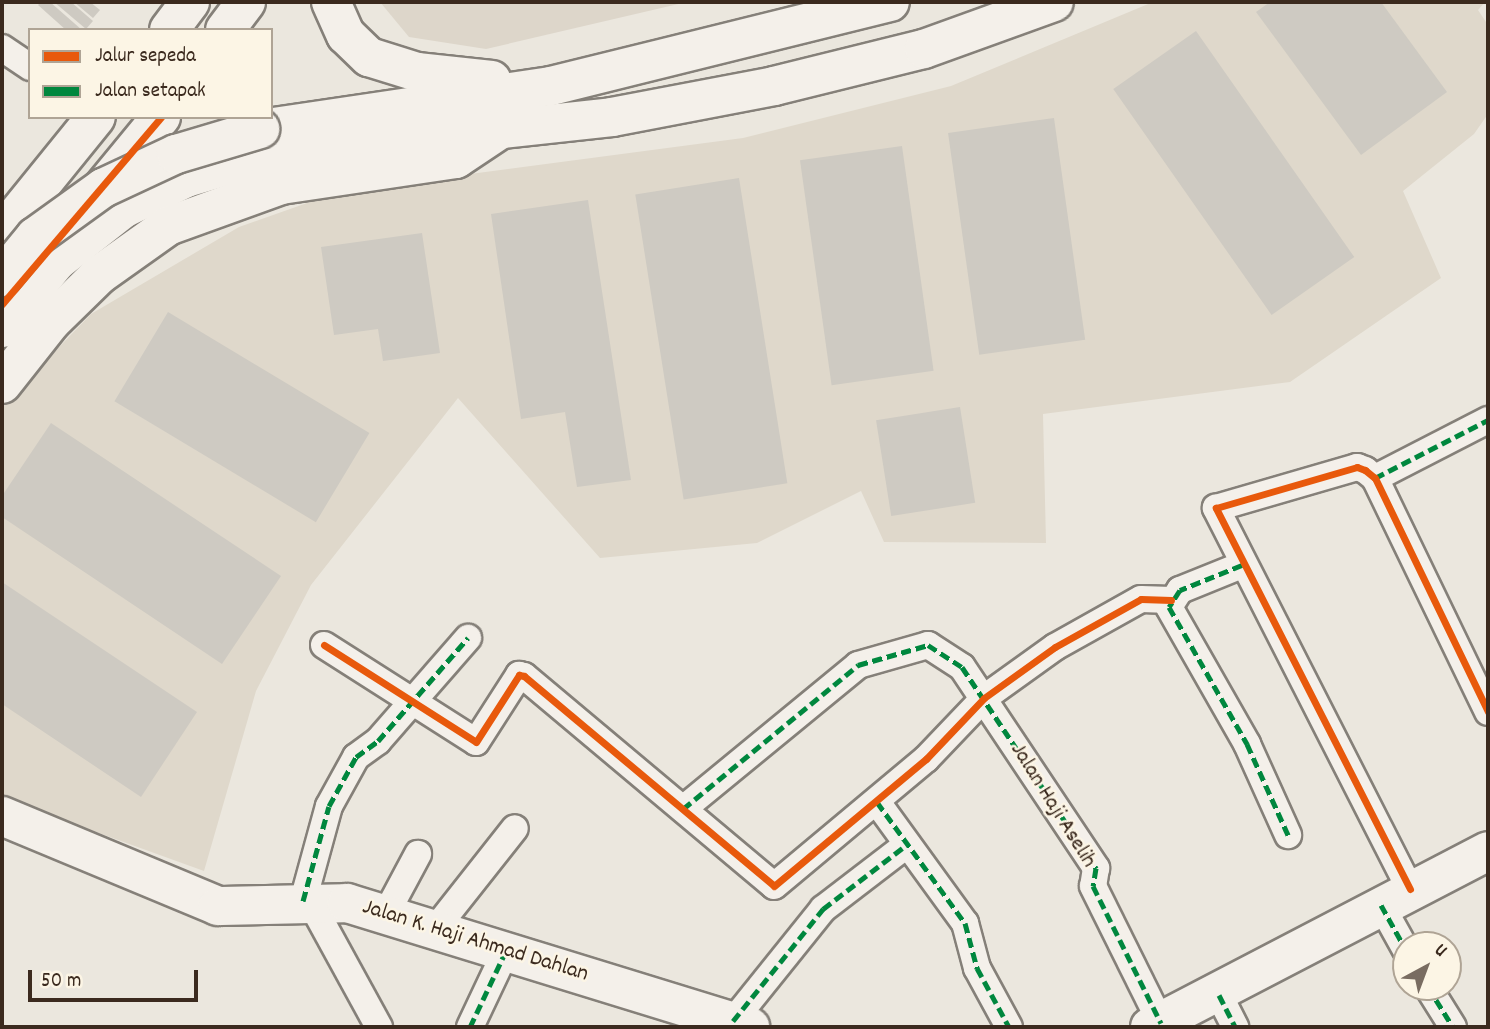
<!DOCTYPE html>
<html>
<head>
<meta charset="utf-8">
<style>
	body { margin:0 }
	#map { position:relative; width:1490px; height:1029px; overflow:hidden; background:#ebe7de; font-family:Dekko,sans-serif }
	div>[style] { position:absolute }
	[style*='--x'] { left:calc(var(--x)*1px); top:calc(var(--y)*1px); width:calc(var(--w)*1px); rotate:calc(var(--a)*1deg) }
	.built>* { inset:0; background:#dfd8cb }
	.green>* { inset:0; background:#ddd6ca }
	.building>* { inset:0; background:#cecac2; transform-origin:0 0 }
	.roads { filter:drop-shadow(2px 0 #858079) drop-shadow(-2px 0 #858079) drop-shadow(0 2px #858079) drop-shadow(0 -2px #858079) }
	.street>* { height:26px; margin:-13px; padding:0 13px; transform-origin:13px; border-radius:13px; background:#f4f0ea }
	.secondary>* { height:38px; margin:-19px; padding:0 19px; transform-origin:19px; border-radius:19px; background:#f4f0ea }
	.primary>* { height:38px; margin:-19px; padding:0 19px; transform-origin:19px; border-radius:19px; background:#f4f0ea }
	.bridges { filter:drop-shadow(2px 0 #858079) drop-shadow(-2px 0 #858079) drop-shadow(0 2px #858079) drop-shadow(0 -2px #858079) }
	.primary-bridge>* { height:38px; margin:-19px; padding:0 19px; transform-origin:19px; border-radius:19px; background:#f4f0ea }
	.quiet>* { height:5px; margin-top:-2.5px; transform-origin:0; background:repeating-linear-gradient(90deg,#00873e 0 10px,transparent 0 15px) }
	.cycleway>* { height:7px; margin:-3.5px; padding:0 3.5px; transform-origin:3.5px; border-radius:3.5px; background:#e8590c }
	span { translate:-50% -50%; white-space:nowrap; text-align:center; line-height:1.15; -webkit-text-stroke:5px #fcf5e5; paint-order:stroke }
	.street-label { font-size:23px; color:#3b2a1e }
	.frame { position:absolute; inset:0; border:4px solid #3b2a1e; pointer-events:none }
	.legend { position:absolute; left:28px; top:28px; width:245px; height:91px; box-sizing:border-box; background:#fcf5e5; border:2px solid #afa495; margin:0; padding:9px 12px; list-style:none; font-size:21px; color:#3b2a1e }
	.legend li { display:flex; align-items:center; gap:14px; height:35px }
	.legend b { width:35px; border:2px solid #afa495 }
	.north { position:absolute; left:1392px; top:931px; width:70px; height:70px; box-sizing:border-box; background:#fcf5e5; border:2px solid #afa495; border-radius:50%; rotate:41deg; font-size:19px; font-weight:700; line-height:28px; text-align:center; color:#3b2a1e }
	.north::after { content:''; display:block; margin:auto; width:24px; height:32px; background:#796c61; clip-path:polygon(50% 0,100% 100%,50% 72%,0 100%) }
	.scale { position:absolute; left:28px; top:970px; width:170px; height:32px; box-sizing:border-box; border:4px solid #3b2a1e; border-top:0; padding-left:9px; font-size:21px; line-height:24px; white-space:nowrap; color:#3b2a1e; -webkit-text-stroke:5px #fcf5e5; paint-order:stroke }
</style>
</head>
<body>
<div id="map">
	<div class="built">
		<i style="clip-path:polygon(1153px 2px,1485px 2px,1478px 10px,1488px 25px,1488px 114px,1474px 134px,1403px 191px,1441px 278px,1290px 382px,1043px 414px,1046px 543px,884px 542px,861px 491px,757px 543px,600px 558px,458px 398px,311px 585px,256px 691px,204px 871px,2px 798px,2px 406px,91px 314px,239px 227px,341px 191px,743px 138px,951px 86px)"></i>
	</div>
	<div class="green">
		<i style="clip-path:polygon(380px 2px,687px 2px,486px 49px,409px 37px)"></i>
	</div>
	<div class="building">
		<i style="clip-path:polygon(41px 2px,50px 2px,82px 30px,66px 30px,38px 5px)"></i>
		<i style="clip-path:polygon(54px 2px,71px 2px,93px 21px,86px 29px)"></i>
		<i style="clip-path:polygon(74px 2px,90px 2px,100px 10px,93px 18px)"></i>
		<i style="clip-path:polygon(1270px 2px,1381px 2px,1447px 92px,1361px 155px,1256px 12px)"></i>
		<i style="left:1196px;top:31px;width:276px;height:101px;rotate:55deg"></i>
		<i style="left:1054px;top:118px;width:224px;height:107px;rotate:82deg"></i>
		<i style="left:902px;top:146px;width:227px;height:103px;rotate:82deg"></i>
		<i style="left:739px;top:178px;width:309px;height:105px;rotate:81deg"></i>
		<i style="clip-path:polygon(588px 200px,631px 480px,577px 487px,565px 412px,521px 419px,491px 214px)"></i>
		<i style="clip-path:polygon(422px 233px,440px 353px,383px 361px,378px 329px,334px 335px,321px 247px)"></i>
		<i style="left:168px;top:312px;width:235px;height:104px;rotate:31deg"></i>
		<i style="left:960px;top:407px;width:97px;height:85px;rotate:81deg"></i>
		<i style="clip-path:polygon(51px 423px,281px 576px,222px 664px,2px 517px,2px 496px)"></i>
		<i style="clip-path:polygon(2px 582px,197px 712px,141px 797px,2px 704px)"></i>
	</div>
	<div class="roads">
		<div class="street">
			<i style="--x:2;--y:48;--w:34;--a:34"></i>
			<i style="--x:1375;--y:478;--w:127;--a:-27.2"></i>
			<i style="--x:1242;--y:565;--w:67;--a:158"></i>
			<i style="--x:1180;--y:590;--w:20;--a:123"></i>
			<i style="--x:1169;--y:607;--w:158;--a:60.3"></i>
			<i style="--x:1247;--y:744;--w:100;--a:65.7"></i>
			<i style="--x:324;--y:645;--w:180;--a:32.5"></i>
			<i style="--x:476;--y:742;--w:80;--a:-57.3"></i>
			<i style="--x:519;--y:675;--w:5;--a:11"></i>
			<i style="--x:524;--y:676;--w:326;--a:40"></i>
			<i style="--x:774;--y:886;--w:198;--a:-39.9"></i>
			<i style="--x:926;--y:759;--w:84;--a:-46.4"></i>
			<i style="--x:984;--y:698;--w:87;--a:-35.7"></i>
			<i style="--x:1055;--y:647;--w:98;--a:-29.2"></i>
			<i style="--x:1141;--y:599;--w:30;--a:2"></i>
			<i style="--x:877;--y:802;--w:150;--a:54"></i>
			<i style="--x:965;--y:923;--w:47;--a:75.1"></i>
			<i style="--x:977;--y:968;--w:67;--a:61.5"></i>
			<i style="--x:683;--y:809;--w:227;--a:-39.4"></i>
			<i style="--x:858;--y:665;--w:73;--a:-15.9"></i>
			<i style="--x:928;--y:645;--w:40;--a:32.9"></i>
			<i style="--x:962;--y:667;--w:242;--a:56.3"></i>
			<i style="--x:1096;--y:868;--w:18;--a:99"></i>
			<i style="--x:1093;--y:886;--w:153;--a:63.6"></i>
			<i style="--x:1410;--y:889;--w:428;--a:-117"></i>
			<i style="--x:1216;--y:508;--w:147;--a:-16.2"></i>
			<i style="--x:1357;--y:467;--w:9;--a:21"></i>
			<i style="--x:1365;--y:470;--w:13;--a:39"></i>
			<i style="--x:1375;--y:478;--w:260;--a:64.2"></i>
			<i style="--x:303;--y:901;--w:98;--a:-74.7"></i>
			<i style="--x:329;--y:806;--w:56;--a:-61.1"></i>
			<i style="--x:356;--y:757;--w:27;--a:-36"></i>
			<i style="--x:378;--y:741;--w:137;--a:-48.9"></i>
			<i style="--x:310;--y:901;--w:144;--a:61.3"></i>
			<i style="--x:1381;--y:905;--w:51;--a:60.9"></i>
			<i style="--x:387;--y:912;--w:66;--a:-61.9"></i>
			<i style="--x:436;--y:928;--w:127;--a:-51.7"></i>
			<i style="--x:1428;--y:987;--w:47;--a:58"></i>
			<i style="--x:1219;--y:995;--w:36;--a:63"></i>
			<i style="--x:733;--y:1021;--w:144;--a:-51.2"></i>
			<i style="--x:823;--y:909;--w:103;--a:-37.5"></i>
			<i style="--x:470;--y:1027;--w:82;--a:-64.7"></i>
		</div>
		<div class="secondary">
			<i style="--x:169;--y:30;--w:35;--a:-53"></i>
			<i style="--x:225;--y:30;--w:35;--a:-53"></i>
			<i style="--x:100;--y:191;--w:96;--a:-50.5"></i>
			<i style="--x:2;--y:233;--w:149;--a:-51"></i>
			<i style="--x:2;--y:816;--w:234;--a:22.6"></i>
			<i style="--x:218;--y:906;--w:129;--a:-1.3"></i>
			<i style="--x:347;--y:903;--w:422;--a:17.1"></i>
			<i style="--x:1150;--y:1027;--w:381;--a:-27.5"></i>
		</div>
		<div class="primary">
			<i style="--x:331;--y:2;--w:36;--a:66"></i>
			<i style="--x:346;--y:35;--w:32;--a:44"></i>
			<i style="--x:369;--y:57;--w:50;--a:17.4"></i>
			<i style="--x:417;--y:72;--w:75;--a:6.1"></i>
			<i style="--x:260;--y:129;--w:294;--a:-8.4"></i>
			<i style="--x:551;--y:86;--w:349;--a:-13.9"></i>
			<i style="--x:2;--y:328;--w:87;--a:-50.6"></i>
			<i style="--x:57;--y:261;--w:84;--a:-38.2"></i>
			<i style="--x:123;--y:209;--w:70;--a:-26.2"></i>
			<i style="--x:186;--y:178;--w:80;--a:-16.6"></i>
			<i style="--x:263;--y:155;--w:351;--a:-6.2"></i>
			<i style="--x:612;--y:117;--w:165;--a:-10.8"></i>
			<i style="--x:774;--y:86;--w:154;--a:-13.9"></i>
			<i style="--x:924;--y:49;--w:138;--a:-19.9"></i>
			<i style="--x:2;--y:384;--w:79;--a:-51.7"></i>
			<i style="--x:51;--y:322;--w:67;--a:-44.4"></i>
			<i style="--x:99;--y:275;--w:85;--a:-35.4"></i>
			<i style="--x:168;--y:226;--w:120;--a:-19.9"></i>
			<i style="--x:281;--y:185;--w:177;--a:-8.5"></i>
			<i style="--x:456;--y:159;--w:50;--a:-33.7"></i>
		</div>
	</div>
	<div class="bridges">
		<div class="primary-bridge">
			<i style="--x:2;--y:277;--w:52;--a:-50.5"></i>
			<i style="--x:35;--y:237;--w:84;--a:-35.8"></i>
			<i style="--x:103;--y:188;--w:81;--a:-25"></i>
			<i style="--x:176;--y:154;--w:88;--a:-16.6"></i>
		</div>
	</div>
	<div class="quiet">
		<i style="--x:1375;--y:478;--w:127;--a:-27.2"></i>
		<i style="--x:1242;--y:565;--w:67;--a:158"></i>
		<i style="--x:1180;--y:590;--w:20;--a:123"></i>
		<i style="--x:1169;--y:607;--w:158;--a:60.3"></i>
		<i style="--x:1247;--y:744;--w:100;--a:65.7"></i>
		<i style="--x:877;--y:802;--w:150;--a:54"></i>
		<i style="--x:965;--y:923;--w:47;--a:75.1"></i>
		<i style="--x:977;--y:968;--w:67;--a:61.5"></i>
		<i style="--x:683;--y:809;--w:227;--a:-39.4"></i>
		<i style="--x:858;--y:665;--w:73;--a:-15.9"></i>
		<i style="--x:928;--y:645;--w:40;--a:32.9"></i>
		<i style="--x:962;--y:667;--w:242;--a:56.3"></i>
		<i style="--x:1096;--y:868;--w:18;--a:99"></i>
		<i style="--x:1093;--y:886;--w:153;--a:63.6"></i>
		<i style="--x:303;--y:901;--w:98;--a:-74.7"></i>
		<i style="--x:329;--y:806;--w:56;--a:-61.1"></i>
		<i style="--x:356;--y:757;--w:27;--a:-36"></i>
		<i style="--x:378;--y:741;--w:137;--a:-48.9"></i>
		<i style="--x:1381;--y:905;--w:51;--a:60.9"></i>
		<i style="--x:1428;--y:987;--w:47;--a:58"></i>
		<i style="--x:1219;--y:995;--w:36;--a:63"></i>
		<i style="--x:733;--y:1021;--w:144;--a:-51.2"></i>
		<i style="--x:823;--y:909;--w:103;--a:-37.5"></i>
		<i style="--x:470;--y:1027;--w:82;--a:-64.7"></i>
	</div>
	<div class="cycleway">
		<i style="--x:2;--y:304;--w:245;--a:-49.6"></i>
		<i style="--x:324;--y:645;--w:180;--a:32.5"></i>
		<i style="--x:476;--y:742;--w:80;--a:-57.3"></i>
		<i style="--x:519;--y:675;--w:5;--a:11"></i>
		<i style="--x:524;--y:676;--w:326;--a:40"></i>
		<i style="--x:774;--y:886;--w:198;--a:-39.9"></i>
		<i style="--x:926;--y:759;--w:84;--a:-46.4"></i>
		<i style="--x:984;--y:698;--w:87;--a:-35.7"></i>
		<i style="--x:1055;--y:647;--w:98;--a:-29.2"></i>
		<i style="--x:1141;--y:599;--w:30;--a:2"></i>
		<i style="--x:1410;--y:889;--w:428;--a:-117"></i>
		<i style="--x:1216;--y:508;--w:147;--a:-16.2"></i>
		<i style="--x:1357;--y:467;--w:9;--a:21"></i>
		<i style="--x:1365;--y:470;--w:13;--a:39"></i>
		<i style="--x:1375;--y:478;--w:260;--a:64.2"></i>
	</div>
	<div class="street-label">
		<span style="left:1052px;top:806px;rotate:58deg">Jalan Haji Aselih</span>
		<span style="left:475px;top:942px;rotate:17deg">Jalan K. Haji Ahmad Dahlan</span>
	</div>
	<div class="frame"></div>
	<ul class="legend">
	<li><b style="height:9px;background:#e8590c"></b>Jalur sepeda</li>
	<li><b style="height:9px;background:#00873e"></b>Jalan setapak</li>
	</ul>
	<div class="north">U</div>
	<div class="scale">50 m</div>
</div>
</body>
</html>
